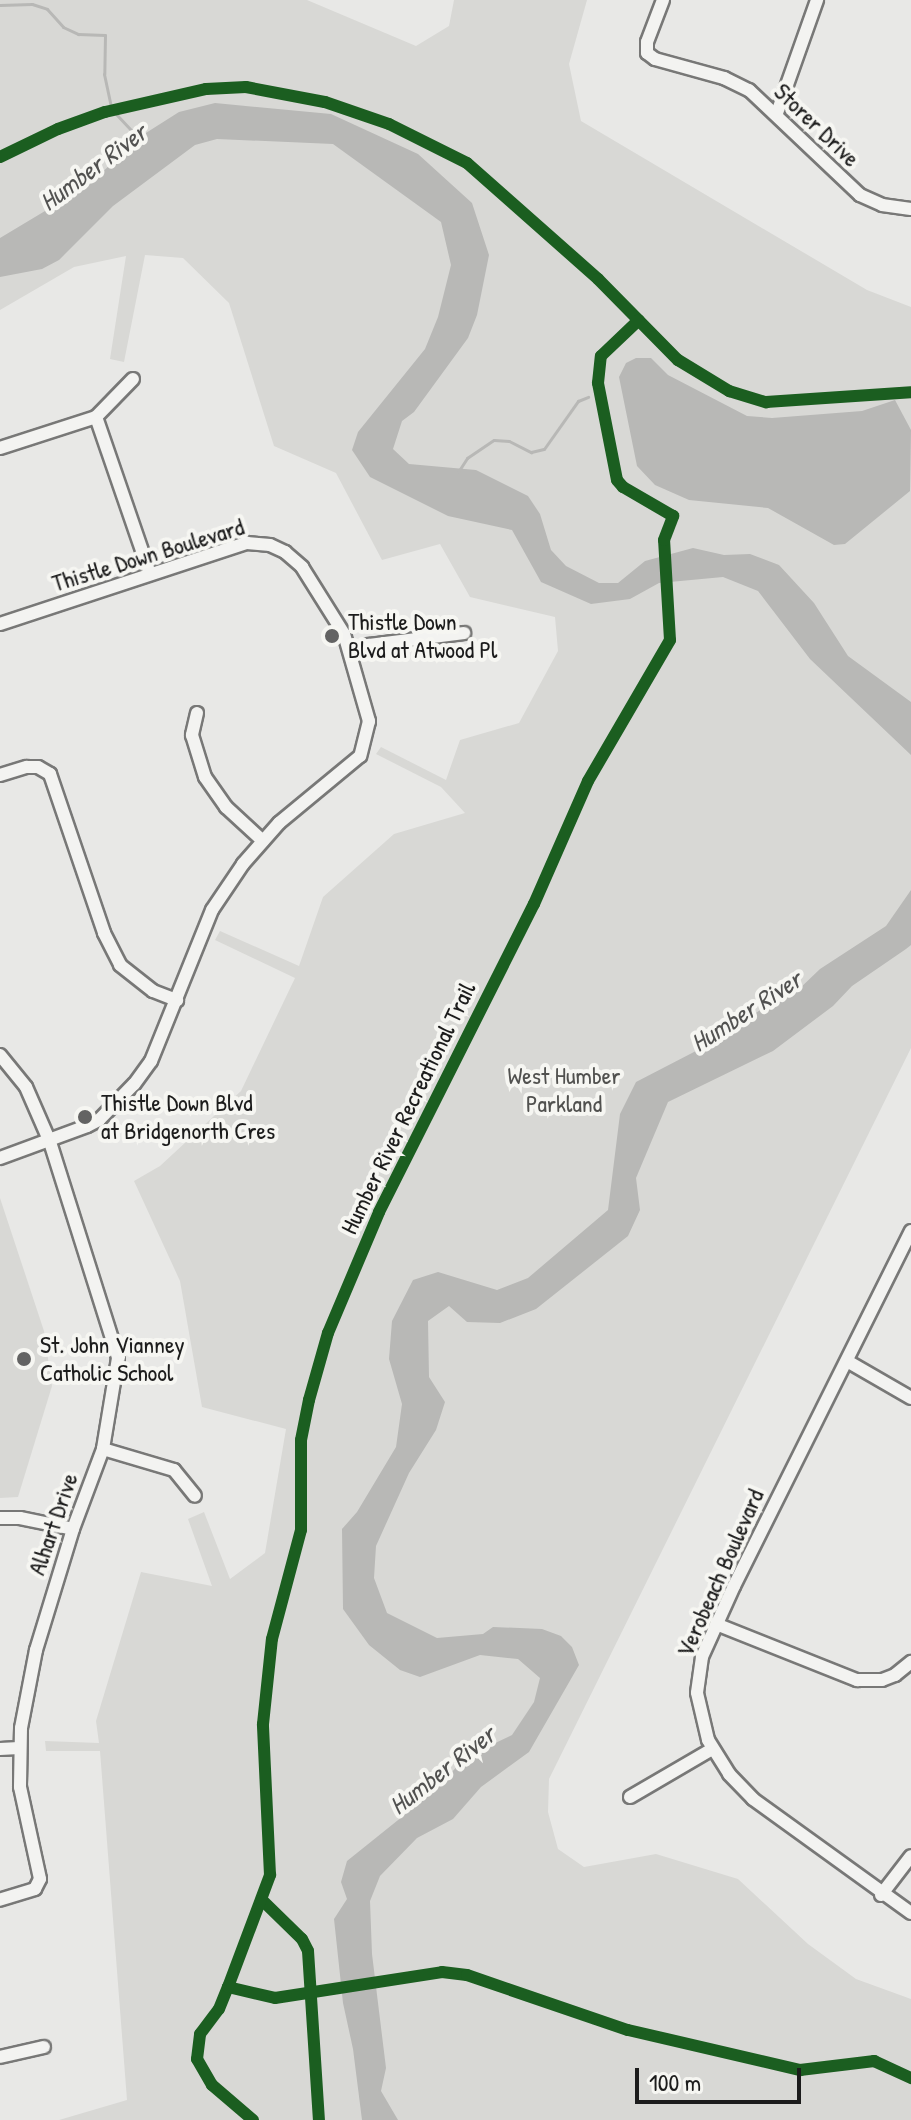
<!DOCTYPE html>
<html>
<head>
<meta charset="utf-8">
<style>
	body { margin:0 }
	#map { position:relative; width:911px; height:2120px; overflow:hidden; background:#e8e8e6; font-family:"Patrick Hand",sans-serif }
	div>[style] { position:absolute }
	[style*='--x'] { left:calc(var(--x)*1px); top:calc(var(--y)*1px); width:calc(var(--w)*1px); rotate:calc(var(--a)*1deg) }
	.built>* { inset:0; background:#d8d8d5 }
	.water>* { inset:0; background:#b8b8b6 }
	.stream>* { height:3px; margin:-1.5px; padding:0 1.5px; transform-origin:1.5px; border-radius:1.5px; background:#b8b8b6 }
	.roads { filter:drop-shadow(2px 0 #787877) drop-shadow(-2px 0 #787877) drop-shadow(0 2px #787877) drop-shadow(0 -2px #787877) }
	.minor>* { height:12px; margin:-6px; padding:0 6px; transform-origin:6px; border-radius:6px; background:#f3f3f1 }
	.cycleway>* { height:12px; margin:-6px; padding:0 6px; transform-origin:6px; border-radius:6px; background:#1b5e20 }
	.dots>* { width:22px; height:22px; translate:-50% -50%; box-sizing:border-box; border:4px solid #f6f6f2; border-radius:50% }
	span { translate:-50% -50%; white-space:nowrap; text-align:center; line-height:1.15; -webkit-text-stroke:8px #f6f6f2; paint-order:stroke }
	.street-label { font-size:24px; color:#1c1c1c }
	.poi-label { font-size:24px; color:#1c1c1c }
	.left { translate:0 -50%; text-align:left }
	.park-label { font-size:24px; color:#51514f }
	.water-label { font-size:26px; color:#525251; font-style:italic }
	.scale { position:absolute; left:635px; top:2068px; width:166px; height:36px; box-sizing:border-box; border:4px solid #1c1c1c; border-top:0; padding-left:10px; font-size:24px; line-height:28px; white-space:nowrap; color:#1c1c1c; -webkit-text-stroke:6px #f6f6f2; paint-order:stroke }
</style>
</head>
<body>
<div id="map">
	<div class="built">
		<i style="clip-path:polygon(0 0,307px 0,416px 46px,449px 26px,454px 0,587px 0,569px 64px,581px 121px,867px 290px,911px 307px,911px 1048px,549px 1779px,548px 1812px,558px 1849px,584px 1867px,656px 1854px,738px 1879px,808px 1944px,856px 1979px,911px 1999px,911px 2120px,59px 2120px,127px 2100px,100px 1751px,46px 1751px,45px 1741px,99px 1743px,96px 1721px,141px 1572px,212px 1586px,188px 1519px,204px 1512px,230px 1579px,265px 1553px,286px 1429px,202px 1407px,180px 1281px,134px 1181px,160px 1166px,241px 1091px,295px 978px,215px 940px,220px 931px,299px 966px,323px 897px,394px 834px,465px 813px,441px 787px,376px 754px,381px 747px,446px 780px,460px 740px,519px 723px,558px 651px,555px 617px,470px 597px,440px 544px,382px 560px,336px 473px,274px 446px,229px 303px,183px 258px,145px 255px,124px 362px,110px 359px,126px 256px,74px 267px,0 310px)"></i>
		<i style="clip-path:polygon(0 1198px,44px 1331px,52px 1386px,18px 1497px,0 1498px)"></i>
	</div>
	<div class="water">
		<i style="clip-path:polygon(215px 103px,331px 114px,418px 154px,472px 203px,489px 255px,477px 315px,468px 338px,414px 412px,402px 421px,393px 449px,409px 464px,476px 470px,528px 496px,540px 514px,551px 550px,566px 566px,599px 583px,618px 583px,645px 561px,693px 548px,724px 555px,750px 554px,779px 565px,814px 603px,848px 656px,911px 702px,911px 755px,810px 659px,758px 591px,723px 577px,659px 583px,630px 599px,591px 604px,541px 582px,512px 530px,448px 516px,370px 477px,352px 450px,358px 432px,425px 349px,438px 317px,451px 265px,441px 222px,333px 144px,217px 139px,195px 145px,113px 206px,59px 260px,42px 269px,0 277px,0 238px,90px 184px,138px 138px,179px 112px)"></i>
		<i style="clip-path:polygon(636px 358px,651px 358px,668px 375px,747px 416px,772px 418px,862px 411px,895px 400px,911px 430px,910px 491px,845px 544px,834px 545px,768px 508px,689px 500px,655px 485px,637px 466px,619px 377px,626px 363px)"></i>
		<i style="clip-path:polygon(911px 890px,911px 945px,906px 949px,852px 986px,833px 1006px,773px 1051px,668px 1102px,636px 1178px,640px 1210px,628px 1236px,536px 1309px,500px 1323px,467px 1322px,449px 1306px,428px 1321px,429px 1377px,445px 1402px,436px 1430px,409px 1473px,376px 1546px,374px 1578px,387px 1613px,437px 1638px,483px 1634px,493px 1627px,542px 1629px,561px 1636px,572px 1647px,579px 1665px,529px 1752px,481px 1787px,453px 1819px,417px 1838px,380px 1876px,370px 1901px,372px 1954px,386px 2068px,381px 2091px,398px 2120px,362px 2120px,353px 2049px,343px 2003px,334px 1919px,347px 1899px,341px 1882px,347px 1861px,433px 1792px,466px 1757px,512px 1735px,534px 1702px,540px 1678px,518px 1659px,480px 1655px,420px 1677px,400px 1670px,369px 1645px,343px 1609px,342px 1529px,357px 1512px,396px 1447px,402px 1404px,389px 1359px,392px 1321px,413px 1280px,438px 1272px,497px 1290px,528px 1278px,608px 1210px,620px 1114px,636px 1082px,721px 1038px,767px 1005px,797px 991px,820px 969px,886px 926px)"></i>
	</div>
	<div class="stream">
		<i style="--x:0;--y:5;--w:32;--a:-2"></i>
		<i style="--x:32;--y:4;--w:16;--a:18"></i>
		<i style="--x:47;--y:9;--w:24;--a:48"></i>
		<i style="--x:63;--y:27;--w:17;--a:25"></i>
		<i style="--x:78;--y:34;--w:27;--a:2"></i>
		<i style="--x:105;--y:35;--w:39;--a:91"></i>
		<i style="--x:104;--y:74;--w:33;--a:78"></i>
		<i style="--x:116;--y:114;--w:35;--a:47"></i>
		<i style="--x:458;--y:472;--w:17;--a:-57"></i>
		<i style="--x:467;--y:458;--w:32;--a:-34"></i>
		<i style="--x:494;--y:440;--w:15;--a:4"></i>
		<i style="--x:509;--y:441;--w:25;--a:27"></i>
		<i style="--x:531;--y:452;--w:13;--a:-13"></i>
		<i style="--x:544;--y:449;--w:59;--a:-54.7"></i>
		<i style="--x:578;--y:401;--w:11;--a:-22"></i>
	</div>
	<div class="roads">
		<div class="minor">
			<i style="--x:663;--y:0;--w:45;--a:110.9"></i>
			<i style="--x:647;--y:42;--w:11;--a:90"></i>
			<i style="--x:647;--y:53;--w:10;--a:37"></i>
			<i style="--x:655;--y:59;--w:72;--a:15.4"></i>
			<i style="--x:724;--y:78;--w:28;--a:26"></i>
			<i style="--x:749;--y:90;--w:153;--a:43.4"></i>
			<i style="--x:860;--y:195;--w:24;--a:24"></i>
			<i style="--x:882;--y:205;--w:29;--a:8"></i>
			<i style="--x:777;--y:113;--w:120;--a:-70.5"></i>
			<i style="--x:96;--y:417;--w:166;--a:71"></i>
			<i style="--x:0;--y:448;--w:101;--a:-17.9"></i>
			<i style="--x:96;--y:417;--w:53;--a:-45.8"></i>
			<i style="--x:0;--y:624;--w:260;--a:-18.2"></i>
			<i style="--x:247;--y:543;--w:23;--a:5"></i>
			<i style="--x:270;--y:545;--w:17;--a:25"></i>
			<i style="--x:285;--y:552;--w:23;--a:41"></i>
			<i style="--x:302;--y:567;--w:79;--a:57.9"></i>
			<i style="--x:344;--y:634;--w:91;--a:74"></i>
			<i style="--x:369;--y:721;--w:36;--a:104"></i>
			<i style="--x:360;--y:756;--w:105;--a:140.4"></i>
			<i style="--x:279;--y:823;--w:55;--a:131.3"></i>
			<i style="--x:243;--y:864;--w:55;--a:124"></i>
			<i style="--x:212;--y:910;--w:163;--a:112"></i>
			<i style="--x:151;--y:1061;--w:29;--a:126"></i>
			<i style="--x:134;--y:1084;--w:50;--a:134.2"></i>
			<i style="--x:99;--y:1120;--w:13;--a:153"></i>
			<i style="--x:87;--y:1126;--w:93;--a:159.8"></i>
			<i style="--x:350;--y:651;--w:20;--a:-18"></i>
			<i style="--x:369;--y:645;--w:96;--a:-7.2"></i>
			<i style="--x:197;--y:713;--w:23;--a:103"></i>
			<i style="--x:192;--y:735;--w:44;--a:72.8"></i>
			<i style="--x:205;--y:777;--w:37;--a:55"></i>
			<i style="--x:226;--y:807;--w:50;--a:42.6"></i>
			<i style="--x:0;--y:775;--w:28;--a:-17"></i>
			<i style="--x:27;--y:767;--w:11;--a:0"></i>
			<i style="--x:38;--y:767;--w:14;--a:30"></i>
			<i style="--x:50;--y:774;--w:168;--a:71.2"></i>
			<i style="--x:104;--y:933;--w:36;--a:63"></i>
			<i style="--x:120;--y:965;--w:42;--a:38.2"></i>
			<i style="--x:153;--y:991;--w:26;--a:21"></i>
			<i style="--x:0;--y:1055;--w:41;--a:50.9"></i>
			<i style="--x:26;--y:1087;--w:60;--a:66.4"></i>
			<i style="--x:50;--y:1142;--w:226;--a:72.5"></i>
			<i style="--x:118;--y:1358;--w:92;--a:99.4"></i>
			<i style="--x:103;--y:1449;--w:85;--a:110.6"></i>
			<i style="--x:73;--y:1529;--w:127;--a:107"></i>
			<i style="--x:36;--y:1650;--w:79;--a:100.9"></i>
			<i style="--x:21;--y:1728;--w:59;--a:91"></i>
			<i style="--x:20;--y:1787;--w:94;--a:77.7"></i>
			<i style="--x:40;--y:1879;--w:11;--a:117"></i>
			<i style="--x:35;--y:1889;--w:37;--a:163"></i>
			<i style="--x:911;--y:1231;--w:397;--a:116.5"></i>
			<i style="--x:734;--y:1586;--w:78;--a:114.3"></i>
			<i style="--x:702;--y:1657;--w:36;--a:98"></i>
			<i style="--x:697;--y:1693;--w:48;--a:76.8"></i>
			<i style="--x:708;--y:1740;--w:40;--a:58"></i>
			<i style="--x:729;--y:1774;--w:35;--a:46"></i>
			<i style="--x:753;--y:1799;--w:195;--a:35.8"></i>
			<i style="--x:847;--y:1361;--w:74;--a:30"></i>
			<i style="--x:103;--y:1449;--w:74;--a:16.5"></i>
			<i style="--x:174;--y:1470;--w:33;--a:51"></i>
			<i style="--x:0;--y:1518;--w:20;--a:0"></i>
			<i style="--x:20;--y:1518;--w:54;--a:11.7"></i>
			<i style="--x:716;--y:1624;--w:152;--a:21.7"></i>
			<i style="--x:857;--y:1680;--w:25;--a:0"></i>
			<i style="--x:882;--y:1680;--w:14;--a:-21"></i>
			<i style="--x:895;--y:1675;--w:21;--a:-39"></i>
			<i style="--x:0;--y:1749;--w:19;--a:-3"></i>
			<i style="--x:630;--y:1797;--w:95;--a:-30.3"></i>
			<i style="--x:881;--y:1895;--w:49;--a:-52.4"></i>
			<i style="--x:0;--y:2057;--w:45;--a:-12.8"></i>
		</div>
	</div>
	<div class="cycleway">
		<i style="--x:0;--y:157;--w:64;--a:-25.8"></i>
		<i style="--x:58;--y:129;--w:50;--a:-19.9"></i>
		<i style="--x:105;--y:112;--w:104;--a:-12.8"></i>
		<i style="--x:206;--y:89;--w:40;--a:-2.9"></i>
		<i style="--x:246;--y:87;--w:80;--a:10.8"></i>
		<i style="--x:325;--y:102;--w:68;--a:19"></i>
		<i style="--x:389;--y:124;--w:87;--a:26.6"></i>
		<i style="--x:467;--y:163;--w:175;--a:41.5"></i>
		<i style="--x:598;--y:279;--w:114;--a:45.4"></i>
		<i style="--x:678;--y:360;--w:60;--a:31.3"></i>
		<i style="--x:729;--y:391;--w:39;--a:17"></i>
		<i style="--x:766;--y:402;--w:145;--a:-3.9"></i>
		<i style="--x:263;--y:1901;--w:54;--a:44.3"></i>
		<i style="--x:302;--y:1939;--w:13;--a:63"></i>
		<i style="--x:308;--y:1951;--w:169;--a:86.3"></i>
		<i style="--x:228;--y:1987;--w:48;--a:13.2"></i>
		<i style="--x:275;--y:1998;--w:169;--a:-8.8"></i>
		<i style="--x:442;--y:1972;--w:25;--a:7"></i>
		<i style="--x:467;--y:1975;--w:170;--a:18.9"></i>
		<i style="--x:628;--y:2030;--w:177;--a:13.1"></i>
		<i style="--x:800;--y:2070;--w:75;--a:-6.9"></i>
		<i style="--x:874;--y:2061;--w:41;--a:24.7"></i>
		<i style="--x:253;--y:2120;--w:54;--a:-139.5"></i>
		<i style="--x:212;--y:2085;--w:30;--a:-120"></i>
		<i style="--x:197;--y:2059;--w:25;--a:-83"></i>
		<i style="--x:200;--y:2034;--w:31;--a:-53"></i>
		<i style="--x:219;--y:2009;--w:24;--a:-68"></i>
		<i style="--x:228;--y:1987;--w:120;--a:-69.4"></i>
		<i style="--x:270;--y:1875;--w:151;--a:-92.7"></i>
		<i style="--x:263;--y:1724;--w:85;--a:-84"></i>
		<i style="--x:272;--y:1639;--w:113;--a:-75.1"></i>
		<i style="--x:301;--y:1530;--w:90;--a:-90"></i>
		<i style="--x:301;--y:1440;--w:41;--a:-78.7"></i>
		<i style="--x:309;--y:1400;--w:70;--a:-74.2"></i>
		<i style="--x:328;--y:1333;--w:131;--a:-67.1"></i>
		<i style="--x:379;--y:1212;--w:345;--a:-63.3"></i>
		<i style="--x:534;--y:904;--w:134;--a:-66.3"></i>
		<i style="--x:588;--y:781;--w:163;--a:-59.8"></i>
		<i style="--x:670;--y:640;--w:100;--a:-93.4"></i>
		<i style="--x:664;--y:540;--w:26;--a:-69"></i>
		<i style="--x:673;--y:516;--w:58;--a:-149.9"></i>
		<i style="--x:623;--y:487;--w:9;--a:-131"></i>
		<i style="--x:617;--y:480;--w:99;--a:-101.1"></i>
		<i style="--x:598;--y:383;--w:27;--a:-84"></i>
		<i style="--x:601;--y:356;--w:52;--a:-43.5"></i>
	</div>
	<div class="dots">
		<i style="left:332px;top:636px;background:#636363"></i>
		<i style="left:85px;top:1117px;background:#636363"></i>
		<i style="left:24px;top:1359px;background:#636363"></i>
	</div>
	<div class="street-label">
		<span style="left:817px;top:125px;rotate:44deg">Storer Drive</span>
		<span style="left:148px;top:555px;rotate:-17deg">Thistle Down Boulevard</span>
		<span style="left:408px;top:1108px;rotate:-64deg">Humber River Recreational Trail</span>
		<span style="left:53px;top:1524px;rotate:-71deg">Alhart Drive</span>
		<span style="left:720px;top:1573px;rotate:-66deg">Verobeach Boulevard</span>
	</div>
	<div class="poi-label">
		<span class="left" style="left:348px;top:636px">Thistle Down<br>Blvd at Atwood Pl</span>
		<span class="left" style="left:101px;top:1117px">Thistle Down Blvd<br>at Bridgenorth Cres</span>
		<span class="left" style="left:40px;top:1359px">St. John Vianney<br>Catholic School</span>
	</div>
	<div class="park-label">
		<span style="left:564px;top:1090px">West Humber<br>Parkland</span>
	</div>
	<div class="water-label">
		<span style="left:93px;top:167px;rotate:-37deg">Humber River</span>
		<span style="left:746px;top:1011px;rotate:-33deg">Humber River</span>
		<span style="left:442px;top:1770px;rotate:-38deg">Humber River</span>
	</div>
	<div class="scale">100 m</div>
</div>
</body>
</html>
